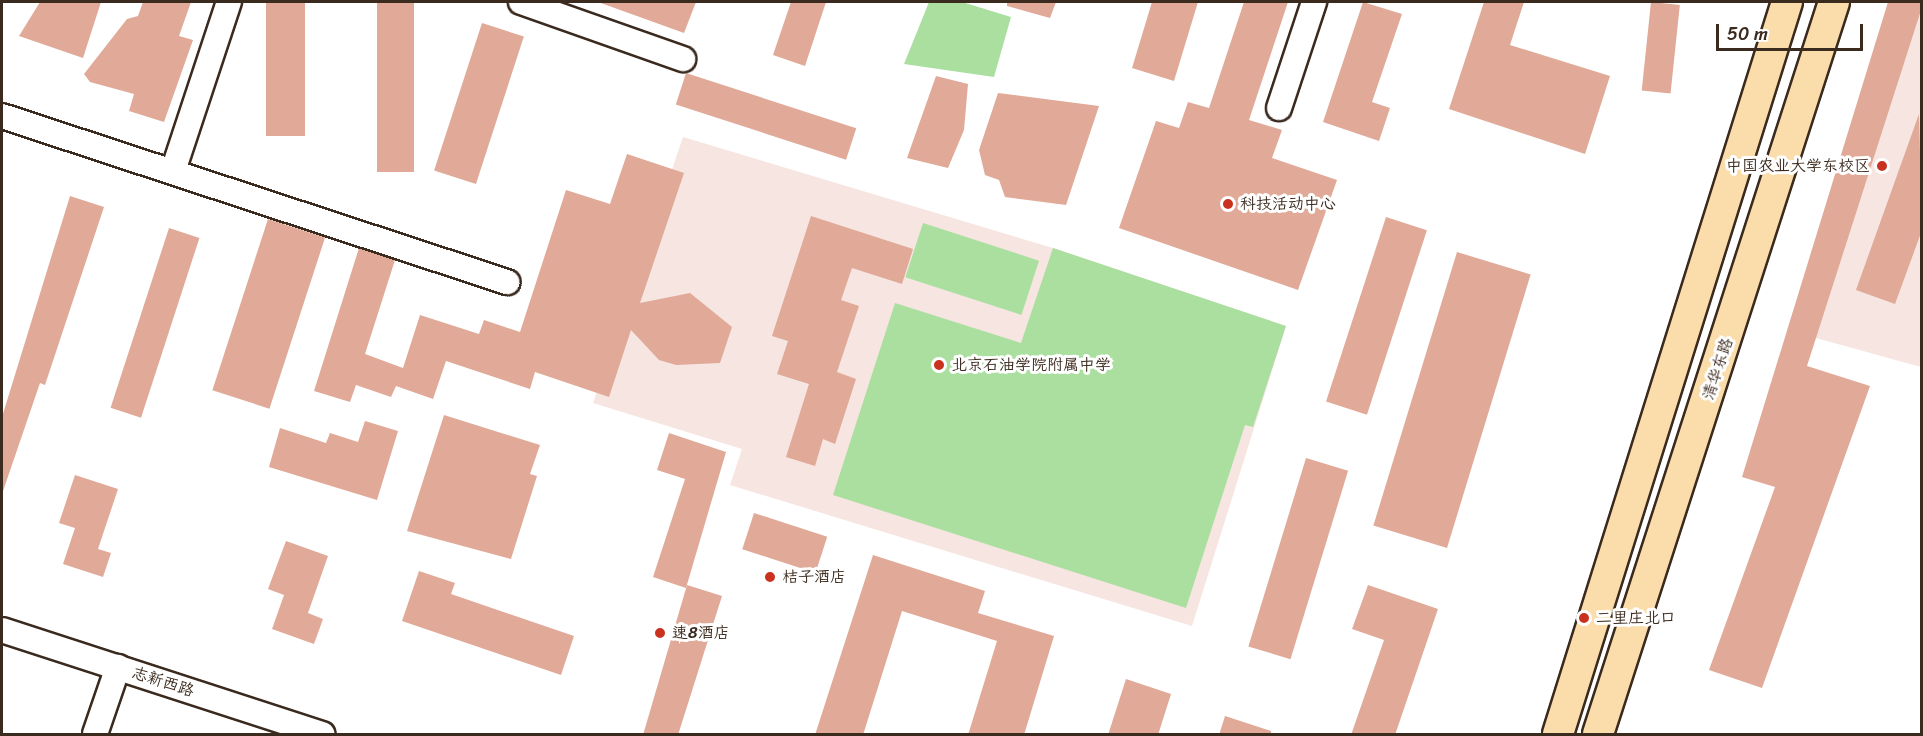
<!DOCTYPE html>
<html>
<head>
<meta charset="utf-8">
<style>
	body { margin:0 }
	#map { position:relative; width:1923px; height:736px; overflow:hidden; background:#fff; font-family:Sriracha,"LXGW WenKai TC",sans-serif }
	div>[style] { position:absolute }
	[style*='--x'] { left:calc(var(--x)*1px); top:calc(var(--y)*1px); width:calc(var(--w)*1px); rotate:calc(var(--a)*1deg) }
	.built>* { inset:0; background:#f6e5e0 }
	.green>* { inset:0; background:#abdfa0; transform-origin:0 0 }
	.building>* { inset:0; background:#e0a998; transform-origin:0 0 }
	.roads { filter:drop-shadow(2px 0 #3b2a1e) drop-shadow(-2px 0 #3b2a1e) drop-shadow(0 2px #3b2a1e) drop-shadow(0 -2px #3b2a1e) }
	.minor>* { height:24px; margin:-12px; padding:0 12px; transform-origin:12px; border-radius:12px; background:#fff }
	.major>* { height:30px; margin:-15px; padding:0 15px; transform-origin:15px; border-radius:15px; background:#fbddab }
	.dots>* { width:16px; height:16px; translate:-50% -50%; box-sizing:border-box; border:3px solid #fff; border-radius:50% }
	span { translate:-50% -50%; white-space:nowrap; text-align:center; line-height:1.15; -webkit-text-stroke:6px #fff; paint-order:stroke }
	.poi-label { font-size:16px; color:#3b2a1e }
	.right { translate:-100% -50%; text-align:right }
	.left { translate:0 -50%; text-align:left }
	.street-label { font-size:16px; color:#3b2a1e }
	.frame { position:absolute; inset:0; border:3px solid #3b2a1e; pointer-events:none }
	.scale { position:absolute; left:1716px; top:24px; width:147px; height:27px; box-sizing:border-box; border:3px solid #3b2a1e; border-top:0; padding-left:8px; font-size:18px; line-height:21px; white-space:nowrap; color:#3b2a1e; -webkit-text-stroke:4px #fff; paint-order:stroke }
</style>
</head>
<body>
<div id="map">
	<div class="built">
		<i style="clip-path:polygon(1898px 2px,1921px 2px,1921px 367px,1787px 330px)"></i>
		<i style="clip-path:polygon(683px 137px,1053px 248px,1286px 326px,1192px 626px,730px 485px,742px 449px,593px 403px)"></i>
	</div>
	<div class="green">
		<i style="clip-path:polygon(929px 2px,962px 2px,1011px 17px,994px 77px,904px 64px)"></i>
		<i style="left:923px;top:223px;width:122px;height:57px;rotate:18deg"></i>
		<i style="clip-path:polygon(1053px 248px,1286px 326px,1253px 427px,1245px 425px,1186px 608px,833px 495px,895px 303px,1021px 343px)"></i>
	</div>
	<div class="building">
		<i style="clip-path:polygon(40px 2px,101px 2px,83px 58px,19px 36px)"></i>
		<i style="clip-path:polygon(143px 2px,191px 2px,179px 36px,193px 40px,164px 122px,129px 111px,134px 94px,90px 82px,84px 74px,127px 19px,138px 16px)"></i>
		<i style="left:266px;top:2px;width:39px;height:134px"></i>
		<i style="left:377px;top:2px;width:37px;height:170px"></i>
		<i style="clip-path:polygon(598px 2px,696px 2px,684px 33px)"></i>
		<i style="clip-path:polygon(791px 2px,826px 2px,805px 66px,773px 55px)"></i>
		<i style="clip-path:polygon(1007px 2px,1056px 2px,1050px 18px,1007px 6px)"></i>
		<i style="clip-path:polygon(1152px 2px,1198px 2px,1174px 81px,1132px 68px)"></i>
		<i style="clip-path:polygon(1244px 2px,1288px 2px,1249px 120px,1282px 130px,1272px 158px,1337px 180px,1298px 290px,1119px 228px,1156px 121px,1179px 128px,1188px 102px,1209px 108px)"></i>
		<i style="clip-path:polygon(1363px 2px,1402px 14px,1372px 102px,1390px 108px,1379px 141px,1323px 122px)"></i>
		<i style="clip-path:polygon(1484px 2px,1524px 2px,1510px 45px,1610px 76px,1585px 154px,1449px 109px)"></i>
		<i style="left:1651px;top:2px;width:29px;height:89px;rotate:6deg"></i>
		<i style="clip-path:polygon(1888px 2px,1922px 2px,1922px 7px,1807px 366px,1870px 386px,1762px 688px,1709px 670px,1775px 487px,1742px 477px)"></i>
		<i style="left:482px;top:23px;width:44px;height:155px;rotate:18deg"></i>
		<i style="left:686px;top:73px;width:179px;height:33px;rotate:18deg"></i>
		<i style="clip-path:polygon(936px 76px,968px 84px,964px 130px,948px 168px,907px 158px)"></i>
		<i style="clip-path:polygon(998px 93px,1099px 106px,1066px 205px,1005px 197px,999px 180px,985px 175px,979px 150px)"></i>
		<i style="clip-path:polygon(1919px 114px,1922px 230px,1895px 304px,1856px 290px)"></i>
		<i style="clip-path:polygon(627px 154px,684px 173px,640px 303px,690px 293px,732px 327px,720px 363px,676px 365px,659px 360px,631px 330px,609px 397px,535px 372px,530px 389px,446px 361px,433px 399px,396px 386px,391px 397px,356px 385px,350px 402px,314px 391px,359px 248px,395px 260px,365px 354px,403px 368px,420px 315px,479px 334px,484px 320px,520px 332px,566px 190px,610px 204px)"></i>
		<i style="clip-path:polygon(70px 196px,104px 207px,45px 385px,40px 383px,2px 494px,2px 417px)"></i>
		<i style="clip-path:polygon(811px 216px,913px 249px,902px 284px,852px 268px,841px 300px,859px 306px,837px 372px,856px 379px,835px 444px,823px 439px,815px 466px,786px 457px,809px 384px,777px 374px,788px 341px,772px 336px)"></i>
		<i style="left:1386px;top:217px;width:43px;height:194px;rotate:18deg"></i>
		<i style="left:268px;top:219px;width:60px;height:180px;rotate:18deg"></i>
		<i style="left:169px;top:228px;width:32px;height:189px;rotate:18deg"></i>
		<i style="left:1457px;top:252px;width:77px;height:286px;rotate:17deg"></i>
		<i style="clip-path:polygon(444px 415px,540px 445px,530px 474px,537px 476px,511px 559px,407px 531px)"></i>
		<i style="clip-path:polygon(365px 421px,398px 431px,377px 500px,269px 467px,280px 428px,326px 443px,330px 433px,358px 442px)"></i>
		<i style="clip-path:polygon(669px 433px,726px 452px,686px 588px,653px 577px,685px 479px,657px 470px)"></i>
		<i style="left:1306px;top:458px;width:44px;height:197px;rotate:17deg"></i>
		<i style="clip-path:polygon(75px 475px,118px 489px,98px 549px,111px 553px,103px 577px,63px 564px,75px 528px,59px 523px)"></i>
		<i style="left:754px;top:513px;width:77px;height:38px;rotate:18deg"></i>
		<i style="clip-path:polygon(286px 541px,328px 556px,308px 613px,323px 619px,314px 644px,272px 629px,284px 595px,268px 589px)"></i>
		<i style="clip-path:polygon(873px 555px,985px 591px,978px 613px,1054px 636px,1024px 735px,968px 735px,997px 641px,902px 611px,863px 735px,815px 735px)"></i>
		<i style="clip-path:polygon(419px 571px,455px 583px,451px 594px,574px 636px,561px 675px,402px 621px)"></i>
		<i style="clip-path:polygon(687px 585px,722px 596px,678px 735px,643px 735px)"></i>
		<i style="clip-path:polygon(1368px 585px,1438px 609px,1395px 735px,1351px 735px,1384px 640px,1352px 629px)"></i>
		<i style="clip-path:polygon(1126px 679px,1171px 694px,1158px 735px,1108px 735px)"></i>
		<i style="clip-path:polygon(1225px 716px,1271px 731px,1271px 735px,1219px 735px)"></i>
	</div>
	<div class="roads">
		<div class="minor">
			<i style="--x:521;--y:2;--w:172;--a:19.4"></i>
			<i style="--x:1279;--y:108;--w:112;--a:-71.7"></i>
			<i style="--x:2;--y:116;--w:532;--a:18.2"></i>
			<i style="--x:173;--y:171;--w:178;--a:-71.7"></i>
			<i style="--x:2;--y:630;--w:337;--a:18"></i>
			<i style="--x:95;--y:734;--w:71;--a:-71.1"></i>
		</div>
		<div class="major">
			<i style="--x:1558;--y:734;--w:767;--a:-72.63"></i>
			<i style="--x:1598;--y:734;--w:769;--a:-72.13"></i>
		</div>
	</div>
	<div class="dots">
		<i style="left:1882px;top:166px;background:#c8321e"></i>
		<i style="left:1228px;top:204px;background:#c8321e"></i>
		<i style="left:939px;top:365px;background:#c8321e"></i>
		<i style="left:770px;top:577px;background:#c8321e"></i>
		<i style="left:1584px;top:618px;background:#c8321e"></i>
		<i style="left:660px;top:633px;background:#c8321e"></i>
	</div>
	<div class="poi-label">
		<span class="right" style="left:1870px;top:166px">中国农业大学东校区</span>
		<span class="left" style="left:1240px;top:204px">科技活动中心</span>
		<span class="left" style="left:951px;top:365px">北京石油学院附属中学</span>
		<span class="left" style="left:782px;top:577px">桔子酒店</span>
		<span class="left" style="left:1596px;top:618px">二里庄北口</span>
		<span class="left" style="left:672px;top:633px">速8酒店</span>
	</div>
	<div class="street-label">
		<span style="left:1718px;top:369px;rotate:-72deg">清华东路</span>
		<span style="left:163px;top:682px;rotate:18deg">志新西路</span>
	</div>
	<div class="frame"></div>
	<div class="scale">50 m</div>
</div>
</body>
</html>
